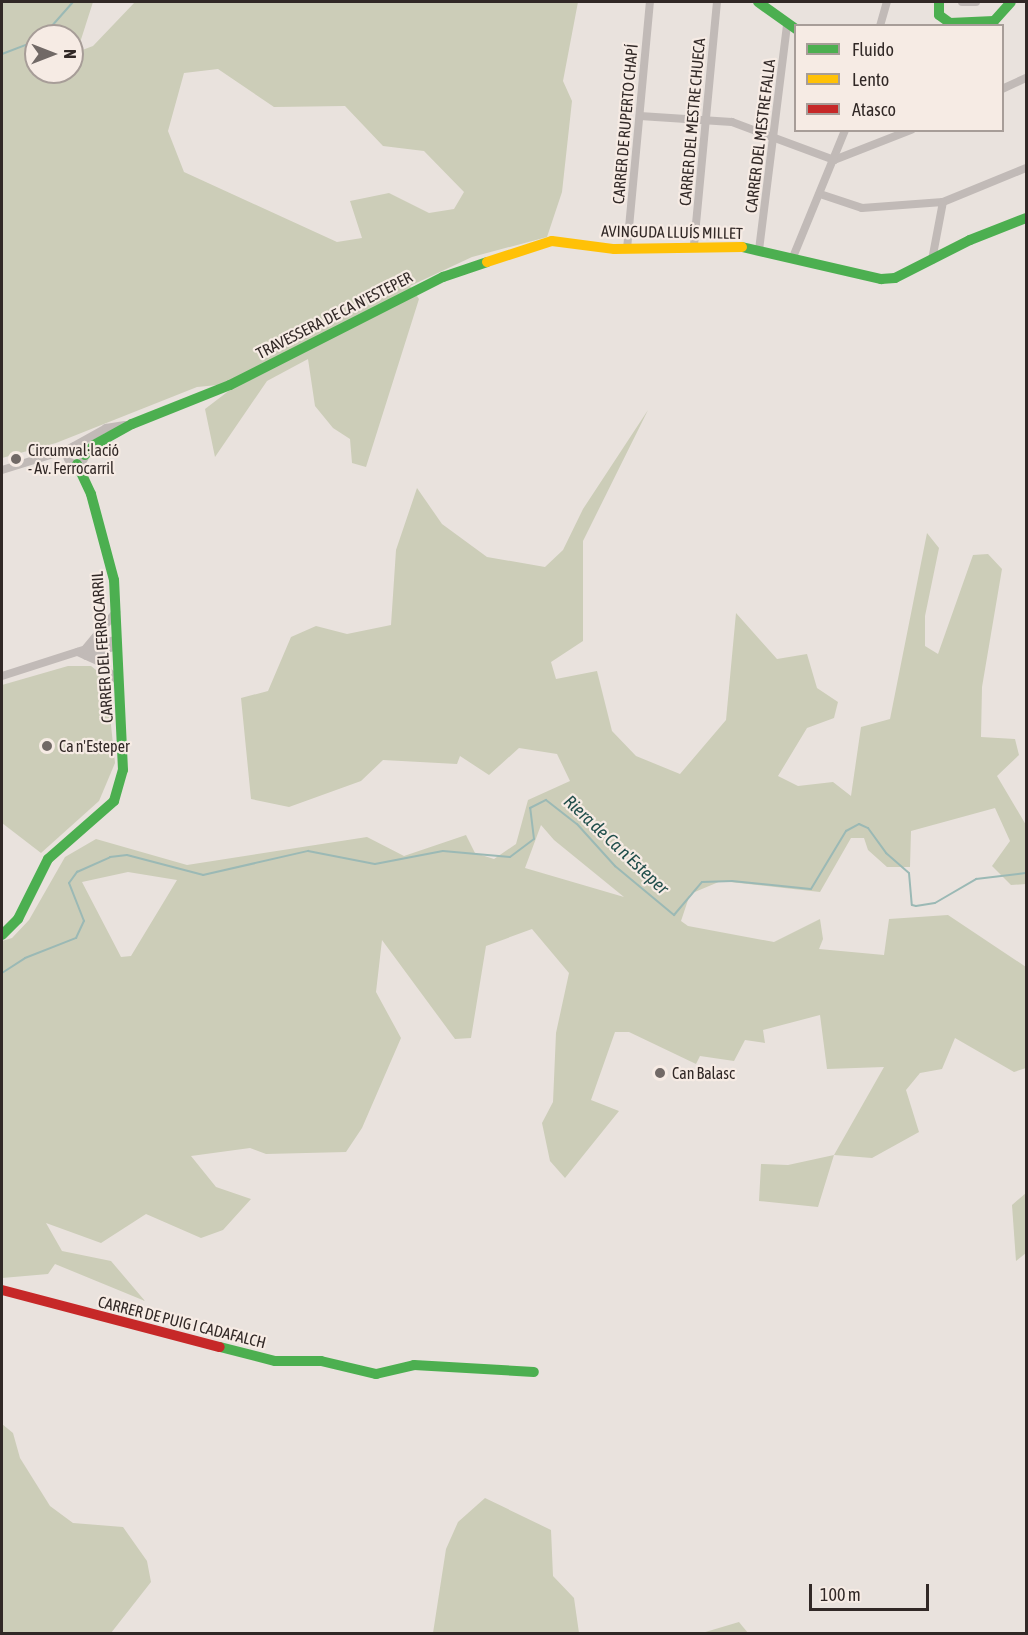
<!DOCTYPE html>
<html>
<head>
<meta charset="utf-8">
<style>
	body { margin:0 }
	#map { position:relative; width:1028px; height:1635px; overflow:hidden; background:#e9e2dd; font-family:"Asap Condensed",sans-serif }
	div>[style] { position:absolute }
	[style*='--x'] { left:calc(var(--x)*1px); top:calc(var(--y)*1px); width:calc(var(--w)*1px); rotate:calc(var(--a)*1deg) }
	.green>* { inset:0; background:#cccdb8 }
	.stream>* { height:2px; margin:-1px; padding:0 1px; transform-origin:1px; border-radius:1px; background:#9bb9b5 }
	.street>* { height:8px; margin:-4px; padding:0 4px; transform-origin:4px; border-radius:4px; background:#c1bab7 }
	.street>.ring { margin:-4px; padding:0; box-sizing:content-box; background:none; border:8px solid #c1bab7; border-radius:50% }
	.fast>* { height:10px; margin:-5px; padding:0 5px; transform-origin:5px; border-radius:5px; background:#4caf50 }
	.slow>* { height:10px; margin:-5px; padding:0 5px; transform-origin:5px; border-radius:5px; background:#ffc107 }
	.jam>* { height:10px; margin:-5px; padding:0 5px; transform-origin:5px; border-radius:5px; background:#c62828 }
	.dots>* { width:16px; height:16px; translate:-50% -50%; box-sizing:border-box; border:3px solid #f6ebe4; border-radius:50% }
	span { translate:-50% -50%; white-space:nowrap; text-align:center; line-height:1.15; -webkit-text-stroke:4.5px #f6ebe4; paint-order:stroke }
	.street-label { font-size:16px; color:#312826 }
	.poi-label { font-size:16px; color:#312826 }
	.left { translate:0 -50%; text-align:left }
	.water-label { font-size:18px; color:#204e4b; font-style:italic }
	.frame { position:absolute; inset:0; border:3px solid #312826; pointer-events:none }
	.legend { position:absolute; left:794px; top:24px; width:210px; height:108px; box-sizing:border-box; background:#f6ebe4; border:2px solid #a79d98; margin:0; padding:8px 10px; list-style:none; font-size:18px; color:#312826 }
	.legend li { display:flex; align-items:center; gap:12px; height:30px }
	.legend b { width:30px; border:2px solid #a79d98 }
	.north { position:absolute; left:24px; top:24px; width:60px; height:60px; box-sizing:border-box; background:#f6ebe4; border:2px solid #a79d98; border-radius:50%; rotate:90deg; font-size:16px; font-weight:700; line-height:24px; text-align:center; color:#312826 }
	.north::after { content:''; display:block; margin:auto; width:21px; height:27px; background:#716966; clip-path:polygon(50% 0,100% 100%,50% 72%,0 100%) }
	.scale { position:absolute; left:809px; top:1584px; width:120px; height:27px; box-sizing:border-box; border:3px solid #312826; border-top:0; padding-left:8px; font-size:18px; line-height:21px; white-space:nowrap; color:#312826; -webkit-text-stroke:4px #f6ebe4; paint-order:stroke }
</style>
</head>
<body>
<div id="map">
	<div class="green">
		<i style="clip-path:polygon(evenodd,2px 2px,93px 2px,77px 52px,93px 46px,135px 2px,578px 2px,563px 81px,572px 101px,562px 192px,547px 237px,472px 257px,410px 286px,419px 299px,366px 467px,352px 463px,350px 439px,333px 428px,315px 406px,308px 359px,267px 381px,215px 457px,205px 409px,239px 383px,197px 387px,56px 443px,2px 458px,2px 2px,36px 36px,72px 36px,72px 72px,36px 72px,36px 36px,2px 2px,218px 69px,274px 107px,345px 106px,383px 146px,424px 151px,464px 192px,454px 209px,429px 213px,389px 193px,350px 201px,362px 238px,337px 242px,184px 172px,168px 131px,184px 73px,218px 69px)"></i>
		<i style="clip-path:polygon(evenodd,648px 410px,583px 541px,583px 641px,551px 662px,556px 679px,597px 671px,612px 731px,636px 756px,680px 774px,726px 720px,736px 613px,777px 659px,807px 654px,817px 688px,838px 702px,834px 718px,807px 728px,778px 776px,798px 786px,833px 782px,851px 796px,861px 727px,890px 719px,927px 533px,939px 548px,925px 616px,925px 646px,938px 654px,973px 555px,988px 554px,1002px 569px,982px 687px,981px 737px,1015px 739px,1019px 755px,997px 776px,1026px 825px,1026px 884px,1011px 885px,992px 866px,1010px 841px,995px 808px,911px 831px,910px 867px,887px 867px,868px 850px,864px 838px,851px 838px,820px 892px,721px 881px,690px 894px,681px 921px,688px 926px,774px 942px,820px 919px,823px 939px,819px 949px,884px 955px,889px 919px,948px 915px,1026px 967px,1026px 1068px,1014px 1072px,955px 1038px,942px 1069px,920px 1073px,906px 1090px,919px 1132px,872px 1158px,834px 1155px,818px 1207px,759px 1201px,761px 1164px,788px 1165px,834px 1155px,884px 1067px,827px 1069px,820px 1015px,763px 1030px,765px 1043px,745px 1040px,734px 1061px,700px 1056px,696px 1064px,629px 1032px,615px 1032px,591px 1100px,619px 1111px,565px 1178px,550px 1161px,542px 1123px,553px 1102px,556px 1033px,569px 973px,532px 929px,486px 946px,471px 1038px,455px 1039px,382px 940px,376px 992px,401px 1038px,362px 1128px,346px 1152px,266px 1154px,250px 1148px,191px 1156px,216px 1187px,251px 1199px,223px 1230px,201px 1238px,146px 1214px,101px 1243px,46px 1223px,62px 1251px,111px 1261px,145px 1301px,55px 1264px,48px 1274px,2px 1278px,2px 941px,12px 938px,29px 920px,65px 857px,96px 839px,187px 865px,367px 837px,404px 856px,466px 835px,475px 853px,494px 859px,516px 844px,528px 800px,570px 781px,557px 754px,519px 748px,489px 775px,460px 756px,457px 764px,383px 760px,361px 781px,289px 807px,251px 799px,241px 698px,268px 691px,291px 637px,316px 626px,347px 634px,391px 625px,396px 550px,417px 488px,442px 524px,487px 557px,545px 567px,563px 550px,583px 509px,648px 410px,541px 825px,554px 840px,624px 897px,525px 868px,541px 825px,648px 410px,128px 872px,177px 880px,131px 956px,121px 957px,82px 882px,128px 872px)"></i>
		<i style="clip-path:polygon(68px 666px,91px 666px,106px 678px,115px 763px,99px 801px,41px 853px,2px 823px,2px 685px)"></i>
		<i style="clip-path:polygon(1026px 1193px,1026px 1253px,1016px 1261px,1012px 1205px)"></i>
		<i style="clip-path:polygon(2px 1424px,13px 1433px,20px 1458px,50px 1506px,73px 1523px,123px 1527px,147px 1561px,151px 1582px,111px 1633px,2px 1633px)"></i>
		<i style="clip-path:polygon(485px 1498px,551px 1530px,553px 1576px,574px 1598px,579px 1633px,433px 1633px,446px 1549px,458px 1522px)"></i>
		<i style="clip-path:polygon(739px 1622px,748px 1633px,702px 1633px)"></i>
	</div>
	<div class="stream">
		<i style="--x:43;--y:36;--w:45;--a:-48.6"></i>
		<i style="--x:2;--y:54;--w:36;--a:-21"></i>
		<i style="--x:2;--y:973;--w:27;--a:-33"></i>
		<i style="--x:25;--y:958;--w:55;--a:-21.4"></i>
		<i style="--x:76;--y:938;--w:19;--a:-65"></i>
		<i style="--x:84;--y:921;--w:41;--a:-111.5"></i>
		<i style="--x:69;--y:883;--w:14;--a:-54"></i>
		<i style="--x:77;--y:872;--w:36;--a:-24"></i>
		<i style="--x:110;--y:857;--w:17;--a:-7"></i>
		<i style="--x:127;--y:855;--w:79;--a:14.7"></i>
		<i style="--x:203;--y:875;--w:108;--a:-12.9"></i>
		<i style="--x:308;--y:851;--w:68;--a:11"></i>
		<i style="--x:375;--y:864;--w:69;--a:-10.8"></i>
		<i style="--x:443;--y:851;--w:67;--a:5.1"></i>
		<i style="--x:510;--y:857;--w:30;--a:-37"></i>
		<i style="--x:534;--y:839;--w:31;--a:-97"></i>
		<i style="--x:530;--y:808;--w:18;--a:-27"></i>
		<i style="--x:546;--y:800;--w:39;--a:38"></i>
		<i style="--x:577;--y:824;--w:57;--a:47.9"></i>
		<i style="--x:615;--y:866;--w:77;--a:39.7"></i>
		<i style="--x:674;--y:915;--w:43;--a:-49.7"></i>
		<i style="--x:702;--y:882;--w:30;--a:-2"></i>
		<i style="--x:732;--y:881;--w:79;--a:5.8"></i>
		<i style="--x:811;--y:889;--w:68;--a:-58.9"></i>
		<i style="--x:846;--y:831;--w:15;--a:-28"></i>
		<i style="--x:859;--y:824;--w:10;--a:24"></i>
		<i style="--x:868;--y:828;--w:31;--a:54"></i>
		<i style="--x:886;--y:853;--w:30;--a:41"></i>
		<i style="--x:909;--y:873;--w:32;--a:85"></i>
		<i style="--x:912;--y:905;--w:4;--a:14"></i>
		<i style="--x:916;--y:906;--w:19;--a:-9"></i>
		<i style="--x:935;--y:903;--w:48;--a:-30.3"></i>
		<i style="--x:976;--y:879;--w:50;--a:-6.8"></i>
	</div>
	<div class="street">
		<i style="--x:962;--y:2;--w:14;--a:0"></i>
		<i style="--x:880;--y:26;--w:25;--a:-74"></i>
		<i style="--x:1002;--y:89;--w:26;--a:-25"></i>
		<i style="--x:640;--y:116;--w:92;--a:3.7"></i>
		<i style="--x:732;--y:122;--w:109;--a:20.4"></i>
		<i style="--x:834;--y:160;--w:83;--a:-21.3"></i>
		<i style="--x:820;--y:194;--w:44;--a:18.4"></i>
		<i style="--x:862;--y:208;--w:81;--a:-4.2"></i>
		<i style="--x:943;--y:202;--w:90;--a:-22.3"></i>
		<i style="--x:694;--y:245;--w:244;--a:-84.6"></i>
		<i style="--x:627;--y:249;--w:248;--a:-84.7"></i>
		<i style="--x:759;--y:250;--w:226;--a:-82.9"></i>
		<i style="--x:793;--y:257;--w:137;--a:-67.7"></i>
		<i style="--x:932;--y:260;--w:59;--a:-79.3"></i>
		<i class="ring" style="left:67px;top:446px;width:10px;height:10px"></i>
		<i style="--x:74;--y:446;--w:37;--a:-29"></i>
		<i style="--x:106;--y:428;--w:19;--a:-9"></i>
		<i style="--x:2;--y:470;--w:70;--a:-17.4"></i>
		<i style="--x:86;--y:648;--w:47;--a:-50.2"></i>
		<i style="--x:78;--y:652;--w:23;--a:25"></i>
		<i style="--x:99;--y:662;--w:28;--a:45"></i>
		<i style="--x:86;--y:656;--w:33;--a:-18"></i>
		<i style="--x:2;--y:676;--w:121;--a:-17.8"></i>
	</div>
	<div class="fast">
		<i style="--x:758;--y:2;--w:47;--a:35.4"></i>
		<i style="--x:939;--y:2;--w:13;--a:90"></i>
		<i style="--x:939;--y:15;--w:14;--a:36"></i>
		<i style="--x:950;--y:23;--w:44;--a:-2.6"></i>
		<i style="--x:994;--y:21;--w:25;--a:-48"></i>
		<i style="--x:742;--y:247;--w:143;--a:13"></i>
		<i style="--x:881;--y:279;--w:14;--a:-4"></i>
		<i style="--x:895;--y:278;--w:84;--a:-26.9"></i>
		<i style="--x:970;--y:240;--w:60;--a:-21.4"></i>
		<i style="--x:85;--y:455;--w:13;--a:-48"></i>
		<i style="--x:94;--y:445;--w:43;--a:-28.9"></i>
		<i style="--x:132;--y:424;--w:105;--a:-21.7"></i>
		<i style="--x:230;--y:385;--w:239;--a:-26.9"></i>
		<i style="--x:443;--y:277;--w:46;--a:-18.8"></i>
		<i style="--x:2;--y:935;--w:23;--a:-45"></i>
		<i style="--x:18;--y:919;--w:67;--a:-63.4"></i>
		<i style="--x:48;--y:859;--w:88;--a:-41.3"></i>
		<i style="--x:114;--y:801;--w:32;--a:-74"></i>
		<i style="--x:123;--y:770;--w:190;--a:-92.7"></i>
		<i style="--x:114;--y:580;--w:89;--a:-105"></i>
		<i style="--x:91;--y:494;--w:33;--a:-115"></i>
		<i style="--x:220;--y:1347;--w:57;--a:14.3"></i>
		<i style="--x:275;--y:1361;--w:46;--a:0"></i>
		<i style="--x:321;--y:1361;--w:57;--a:13.3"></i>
		<i style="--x:376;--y:1374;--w:39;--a:-13"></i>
		<i style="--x:414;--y:1365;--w:120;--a:3.3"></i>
	</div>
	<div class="slow">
		<i style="--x:487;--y:262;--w:68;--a:-17.9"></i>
		<i style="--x:552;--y:241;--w:63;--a:7.4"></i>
		<i style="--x:614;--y:249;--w:128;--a:-0.9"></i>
	</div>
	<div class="jam">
		<i style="--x:2;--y:1290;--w:225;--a:14.7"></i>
	</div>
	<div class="dots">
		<i style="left:16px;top:459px;background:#716966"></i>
		<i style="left:47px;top:746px;background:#716966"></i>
		<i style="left:660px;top:1073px;background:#716966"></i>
	</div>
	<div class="street-label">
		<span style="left:692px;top:122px;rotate:-85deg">CARRER DEL MESTRE CHUECA</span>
		<span style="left:625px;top:124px;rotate:-85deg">CARRER DE RUPERTO CHAPÍ</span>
		<span style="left:760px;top:136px;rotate:-83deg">CARRER DEL MESTRE FALLA</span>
		<span style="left:672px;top:232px;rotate:1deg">AVINGUDA LLUÍS MILLET</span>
		<span style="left:334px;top:315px;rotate:-27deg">TRAVESSERA DE CA N'ESTEPER</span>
		<span style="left:102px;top:647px;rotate:-94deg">CARRER DEL FERROCARRIL</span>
		<span style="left:182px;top:1322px;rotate:14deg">CARRER DE PUIG I CADAFALCH</span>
	</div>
	<div class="poi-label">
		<span class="left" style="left:28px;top:459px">Circumval·lació<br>- Av. Ferrocarril</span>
		<span class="left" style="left:59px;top:746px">Ca n'Esteper</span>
		<span class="left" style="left:672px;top:1073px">Can Balasc</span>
	</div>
	<div class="water-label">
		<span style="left:616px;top:845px;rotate:43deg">Riera de Ca n'Esteper</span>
	</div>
	<div class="frame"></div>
	<ul class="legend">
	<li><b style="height:8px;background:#4caf50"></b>Fluido</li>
	<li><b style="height:8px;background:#ffc107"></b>Lento</li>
	<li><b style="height:8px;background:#c62828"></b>Atasco</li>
	</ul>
	<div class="north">N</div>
	<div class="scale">100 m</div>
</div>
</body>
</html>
